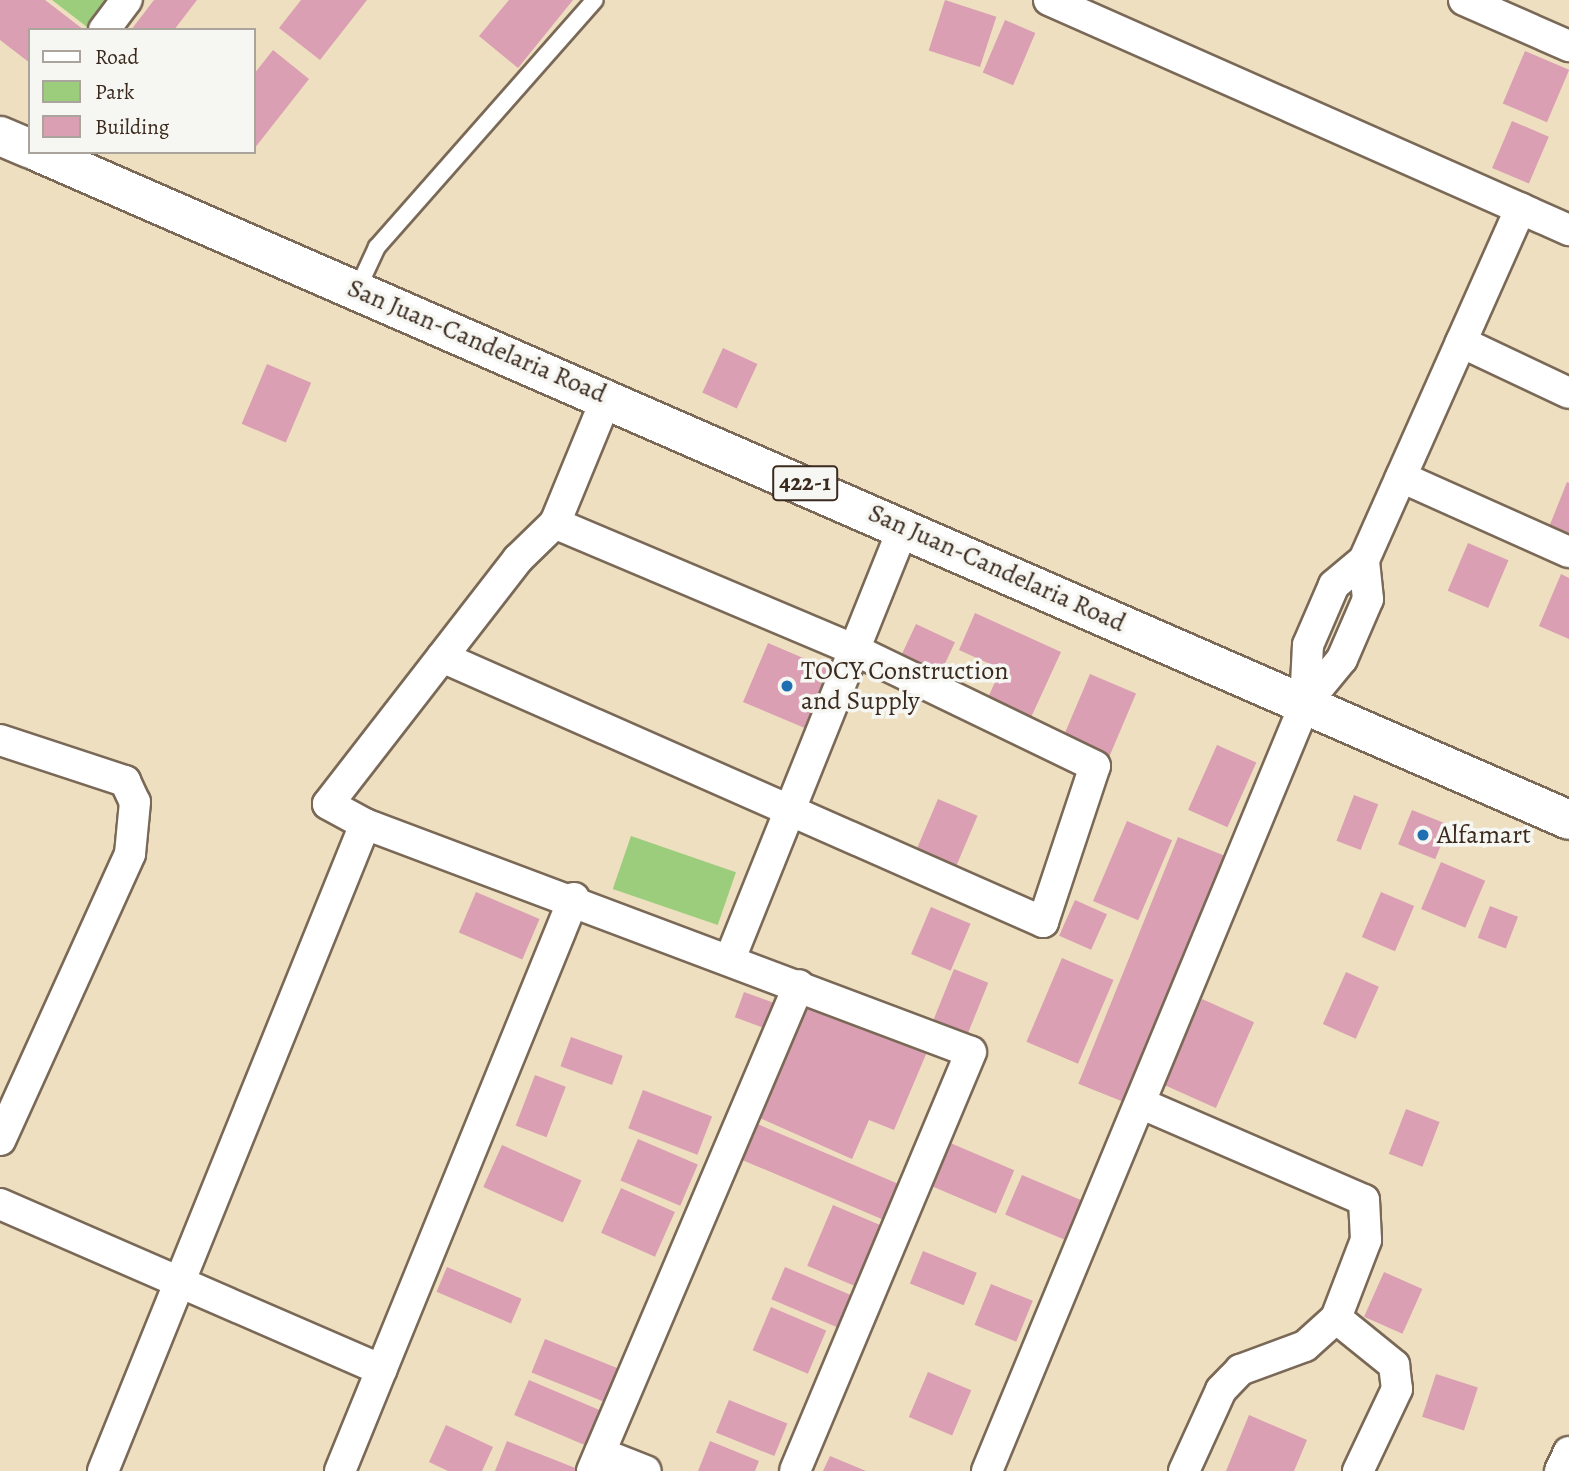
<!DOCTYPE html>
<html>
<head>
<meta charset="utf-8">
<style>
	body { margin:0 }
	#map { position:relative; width:1569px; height:1471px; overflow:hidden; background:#eedfc0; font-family:Alegreya,serif }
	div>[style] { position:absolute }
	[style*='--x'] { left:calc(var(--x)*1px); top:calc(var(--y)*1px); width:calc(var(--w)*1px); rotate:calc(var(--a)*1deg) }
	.green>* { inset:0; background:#9ccd7d; transform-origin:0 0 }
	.building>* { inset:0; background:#da9fb2; transform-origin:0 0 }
	.roads { filter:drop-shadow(2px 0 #7a6957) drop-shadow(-2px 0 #7a6957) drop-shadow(0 2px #7a6957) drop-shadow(0 -2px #7a6957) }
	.service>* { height:16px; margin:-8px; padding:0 8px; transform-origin:8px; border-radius:8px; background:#fff }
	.minor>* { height:30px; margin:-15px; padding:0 15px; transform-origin:15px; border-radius:15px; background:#fff }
	.primary>* { height:38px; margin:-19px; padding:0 19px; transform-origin:19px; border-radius:19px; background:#fff }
	.dots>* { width:19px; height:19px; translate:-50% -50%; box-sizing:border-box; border:4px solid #f6f6f2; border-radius:50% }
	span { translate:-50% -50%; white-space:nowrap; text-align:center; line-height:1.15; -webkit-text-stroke:7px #f6f6f2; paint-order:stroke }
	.shield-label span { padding:2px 5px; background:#f6f6f2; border:2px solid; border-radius:5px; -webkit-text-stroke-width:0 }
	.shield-label { font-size:24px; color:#3b2a1e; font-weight:700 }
	.street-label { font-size:26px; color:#3b2a1e }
	.poi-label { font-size:26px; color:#3b2a1e }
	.left { translate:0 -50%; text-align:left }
	.legend { position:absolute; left:28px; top:28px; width:228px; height:126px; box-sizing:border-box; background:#f6f6f2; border:2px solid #aba49d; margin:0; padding:9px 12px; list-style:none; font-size:21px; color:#3b2a1e }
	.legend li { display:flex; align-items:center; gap:14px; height:35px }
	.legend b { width:35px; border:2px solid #aba49d }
</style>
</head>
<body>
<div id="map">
	<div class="green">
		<i style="clip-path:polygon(52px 0,108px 0,87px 27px)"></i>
		<i style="left:631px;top:836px;width:111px;height:56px;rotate:19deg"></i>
	</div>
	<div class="building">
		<i style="clip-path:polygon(0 0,45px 0,84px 30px,30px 30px,30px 63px,0 40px)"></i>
		<i style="clip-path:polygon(154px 0,197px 0,174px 30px,131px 30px)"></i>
		<i style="clip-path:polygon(301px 0,367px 0,320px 60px,279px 28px)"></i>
		<i style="clip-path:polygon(509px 0,573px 0,518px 68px,479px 36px)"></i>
		<i style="left:945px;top:0;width:54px;height:53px;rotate:18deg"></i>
		<i style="left:1005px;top:20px;width:33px;height:57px;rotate:23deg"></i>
		<i style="clip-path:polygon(273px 50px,309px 79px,254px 149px,254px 74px)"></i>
		<i style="left:1525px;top:51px;width:48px;height:57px;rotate:23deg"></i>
		<i style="left:1512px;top:121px;width:40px;height:51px;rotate:23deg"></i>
		<i style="left:723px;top:348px;width:38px;height:49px;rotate:25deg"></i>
		<i style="left:267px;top:364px;width:48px;height:65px;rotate:23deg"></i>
		<i style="clip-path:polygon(1567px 482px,1569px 483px,1569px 536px,1549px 527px)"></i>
		<i style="left:1468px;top:543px;width:44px;height:52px;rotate:23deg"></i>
		<i style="clip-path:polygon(1561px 574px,1569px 578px,1569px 639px,1539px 626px)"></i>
		<i style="clip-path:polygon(975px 613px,1061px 652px,1028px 724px,985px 704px,1001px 669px,959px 650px)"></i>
		<i style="left:916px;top:624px;width:43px;height:39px;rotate:25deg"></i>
		<i style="left:768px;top:643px;width:69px;height:64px;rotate:23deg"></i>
		<i style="left:1090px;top:674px;width:50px;height:71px;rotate:23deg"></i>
		<i style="left:1217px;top:745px;width:43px;height:71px;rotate:24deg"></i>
		<i style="left:1354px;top:795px;width:26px;height:49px;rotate:21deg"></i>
		<i style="left:938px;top:799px;width:43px;height:63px;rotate:23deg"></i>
		<i style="left:1412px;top:810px;width:40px;height:37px;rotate:22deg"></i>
		<i style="left:1127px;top:821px;width:49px;height:87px;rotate:23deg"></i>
		<i style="left:1178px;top:837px;width:51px;height:266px;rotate:22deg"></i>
		<i style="left:1441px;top:862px;width:48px;height:51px;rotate:23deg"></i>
		<i style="left:476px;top:892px;width:69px;height:44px;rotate:23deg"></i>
		<i style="left:1381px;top:892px;width:36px;height:49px;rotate:23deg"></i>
		<i style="left:1075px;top:900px;width:35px;height:39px;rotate:24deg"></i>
		<i style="left:1490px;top:906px;width:30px;height:34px;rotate:21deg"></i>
		<i style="left:931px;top:907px;width:43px;height:51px;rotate:23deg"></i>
		<i style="left:1062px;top:958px;width:56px;height:91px;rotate:23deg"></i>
		<i style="left:954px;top:969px;width:37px;height:62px;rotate:22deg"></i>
		<i style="left:1346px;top:972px;width:36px;height:57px;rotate:24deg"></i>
		<i style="left:744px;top:992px;width:37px;height:27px;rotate:20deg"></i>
		<i style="clip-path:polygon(805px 999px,927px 1052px,894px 1130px,869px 1120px,852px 1159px,755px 1116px)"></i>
		<i style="left:1202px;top:999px;width:57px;height:94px;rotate:24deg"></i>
		<i style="left:571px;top:1037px;width:55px;height:31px;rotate:20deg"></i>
		<i style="left:535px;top:1075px;width:33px;height:54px;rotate:21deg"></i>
		<i style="left:643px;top:1090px;width:74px;height:41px;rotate:21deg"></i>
		<i style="left:1406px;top:1109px;width:36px;height:48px;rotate:21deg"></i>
		<i style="left:755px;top:1123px;width:156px;height:39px;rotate:23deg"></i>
		<i style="left:638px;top:1139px;width:65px;height:45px;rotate:23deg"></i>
		<i style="left:948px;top:1142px;width:72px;height:47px;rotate:23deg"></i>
		<i style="left:502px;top:1145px;width:87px;height:46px;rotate:24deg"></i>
		<i style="left:1022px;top:1175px;width:64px;height:43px;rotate:23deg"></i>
		<i style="left:621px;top:1188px;width:59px;height:49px;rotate:24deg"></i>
		<i style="left:833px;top:1205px;width:53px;height:66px;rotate:23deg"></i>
		<i style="left:923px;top:1251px;width:58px;height:35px;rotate:22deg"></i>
		<i style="left:447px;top:1267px;width:81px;height:27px;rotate:23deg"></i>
		<i style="left:785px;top:1267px;width:74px;height:35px;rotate:23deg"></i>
		<i style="left:1384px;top:1272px;width:42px;height:49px;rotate:24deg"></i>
		<i style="left:991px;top:1284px;width:45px;height:44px;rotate:22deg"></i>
		<i style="left:771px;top:1307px;width:60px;height:47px;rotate:23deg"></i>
		<i style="left:545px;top:1339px;width:83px;height:36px;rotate:22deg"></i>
		<i style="left:928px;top:1372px;width:47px;height:49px;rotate:23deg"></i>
		<i style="left:1436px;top:1374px;width:44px;height:45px;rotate:18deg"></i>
		<i style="left:529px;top:1380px;width:81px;height:38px;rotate:23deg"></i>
		<i style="left:729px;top:1400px;width:63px;height:35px;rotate:22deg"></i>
		<i style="clip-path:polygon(1249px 1415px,1307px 1440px,1294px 1471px,1226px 1471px)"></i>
		<i style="clip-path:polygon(446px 1425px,493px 1447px,482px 1471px,448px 1471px,429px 1462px)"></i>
		<i style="clip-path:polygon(507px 1441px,583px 1471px,495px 1471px)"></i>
		<i style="clip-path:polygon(710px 1441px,759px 1461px,755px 1471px,698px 1471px)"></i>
		<i style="clip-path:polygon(830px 1456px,866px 1471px,823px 1471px)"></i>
	</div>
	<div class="roads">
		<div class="service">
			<i style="--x:357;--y:290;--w:47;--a:-65.1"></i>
			<i style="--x:377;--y:247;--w:329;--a:-48.6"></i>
		</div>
		<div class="minor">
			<i style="--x:1049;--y:0;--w:569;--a:23.86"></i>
			<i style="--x:1464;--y:0;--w:115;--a:23.7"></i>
			<i style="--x:104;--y:30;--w:38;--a:-53"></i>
			<i style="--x:1461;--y:342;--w:119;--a:25.3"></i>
			<i style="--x:607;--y:397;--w:136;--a:112.4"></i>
			<i style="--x:555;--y:523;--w:52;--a:135.8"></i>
			<i style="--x:518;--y:559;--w:310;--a:127.8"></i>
			<i style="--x:328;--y:804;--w:42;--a:28.4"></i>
			<i style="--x:365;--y:824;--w:647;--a:20.62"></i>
			<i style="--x:971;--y:1052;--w:454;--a:112.8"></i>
			<i style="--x:1401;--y:477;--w:184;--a:24.1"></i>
			<i style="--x:442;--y:657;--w:657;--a:23.79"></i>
			<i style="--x:1043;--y:922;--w:164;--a:-71.6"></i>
			<i style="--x:1095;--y:766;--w:267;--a:-154.2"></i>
			<i style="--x:855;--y:650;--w:326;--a:-157.1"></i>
			<i style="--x:1305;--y:704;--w:59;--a:-87.1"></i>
			<i style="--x:1308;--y:645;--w:65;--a:-66.6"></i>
			<i style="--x:1334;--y:585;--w:39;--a:-40"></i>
			<i style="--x:1364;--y:560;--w:385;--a:-66"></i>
			<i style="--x:0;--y:740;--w:132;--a:18.2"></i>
			<i style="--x:125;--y:781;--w:23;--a:65"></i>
			<i style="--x:135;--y:802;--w:52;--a:95.5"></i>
			<i style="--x:130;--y:854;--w:314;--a:114.4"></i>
			<i style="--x:730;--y:959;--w:466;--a:-68.1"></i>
			<i style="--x:1140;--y:1103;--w:244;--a:23.4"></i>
			<i style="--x:1364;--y:1200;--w:40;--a:87.1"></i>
			<i style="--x:1366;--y:1240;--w:84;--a:111"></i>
			<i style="--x:1336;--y:1318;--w:75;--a:39"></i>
			<i style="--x:1394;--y:1365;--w:24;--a:83"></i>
			<i style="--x:1397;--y:1389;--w:91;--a:115.4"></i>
			<i style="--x:0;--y:1204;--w:416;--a:23.5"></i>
			<i style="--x:600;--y:1453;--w:49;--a:21.4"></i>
			<i style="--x:103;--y:1471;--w:698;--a:-67.95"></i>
			<i style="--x:340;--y:1471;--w:619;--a:-67.79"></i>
			<i style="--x:592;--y:1471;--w:528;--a:-66.93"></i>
			<i style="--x:987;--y:1471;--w:830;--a:-67.48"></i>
			<i style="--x:1305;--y:704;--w:58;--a:-50.6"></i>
			<i style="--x:1342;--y:659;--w:65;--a:-66.6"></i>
			<i style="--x:1368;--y:599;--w:39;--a:-96"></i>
			<i style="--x:1184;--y:1471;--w:89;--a:-65.4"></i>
			<i style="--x:1221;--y:1390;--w:28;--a:-46"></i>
			<i style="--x:1240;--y:1370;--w:69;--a:-20.3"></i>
			<i style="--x:1305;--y:1346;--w:42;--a:-42.1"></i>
			<i style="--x:1560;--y:1471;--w:21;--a:-65"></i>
		</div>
		<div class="primary">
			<i style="--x:0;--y:136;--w:33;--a:23"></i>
			<i style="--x:38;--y:152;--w:1670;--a:23.57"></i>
		</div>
	</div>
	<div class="dots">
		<i style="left:787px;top:686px;background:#1f6fb2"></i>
		<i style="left:1423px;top:835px;background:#1f6fb2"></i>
	</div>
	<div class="shield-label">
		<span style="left:805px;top:483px">422-1</span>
	</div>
	<div class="street-label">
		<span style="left:477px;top:341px;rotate:23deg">San Juan-Candelaria Road</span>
		<span style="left:997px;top:568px;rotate:24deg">San Juan-Candelaria Road</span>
	</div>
	<div class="poi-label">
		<span class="left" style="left:801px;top:686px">TOCY Construction<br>and Supply</span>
		<span class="left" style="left:1437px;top:835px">Alfamart</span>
	</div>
	<ul class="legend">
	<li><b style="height:9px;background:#fff"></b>Road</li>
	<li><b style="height:19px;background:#9ccd7d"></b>Park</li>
	<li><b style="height:19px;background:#da9fb2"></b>Building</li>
	</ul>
</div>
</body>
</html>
